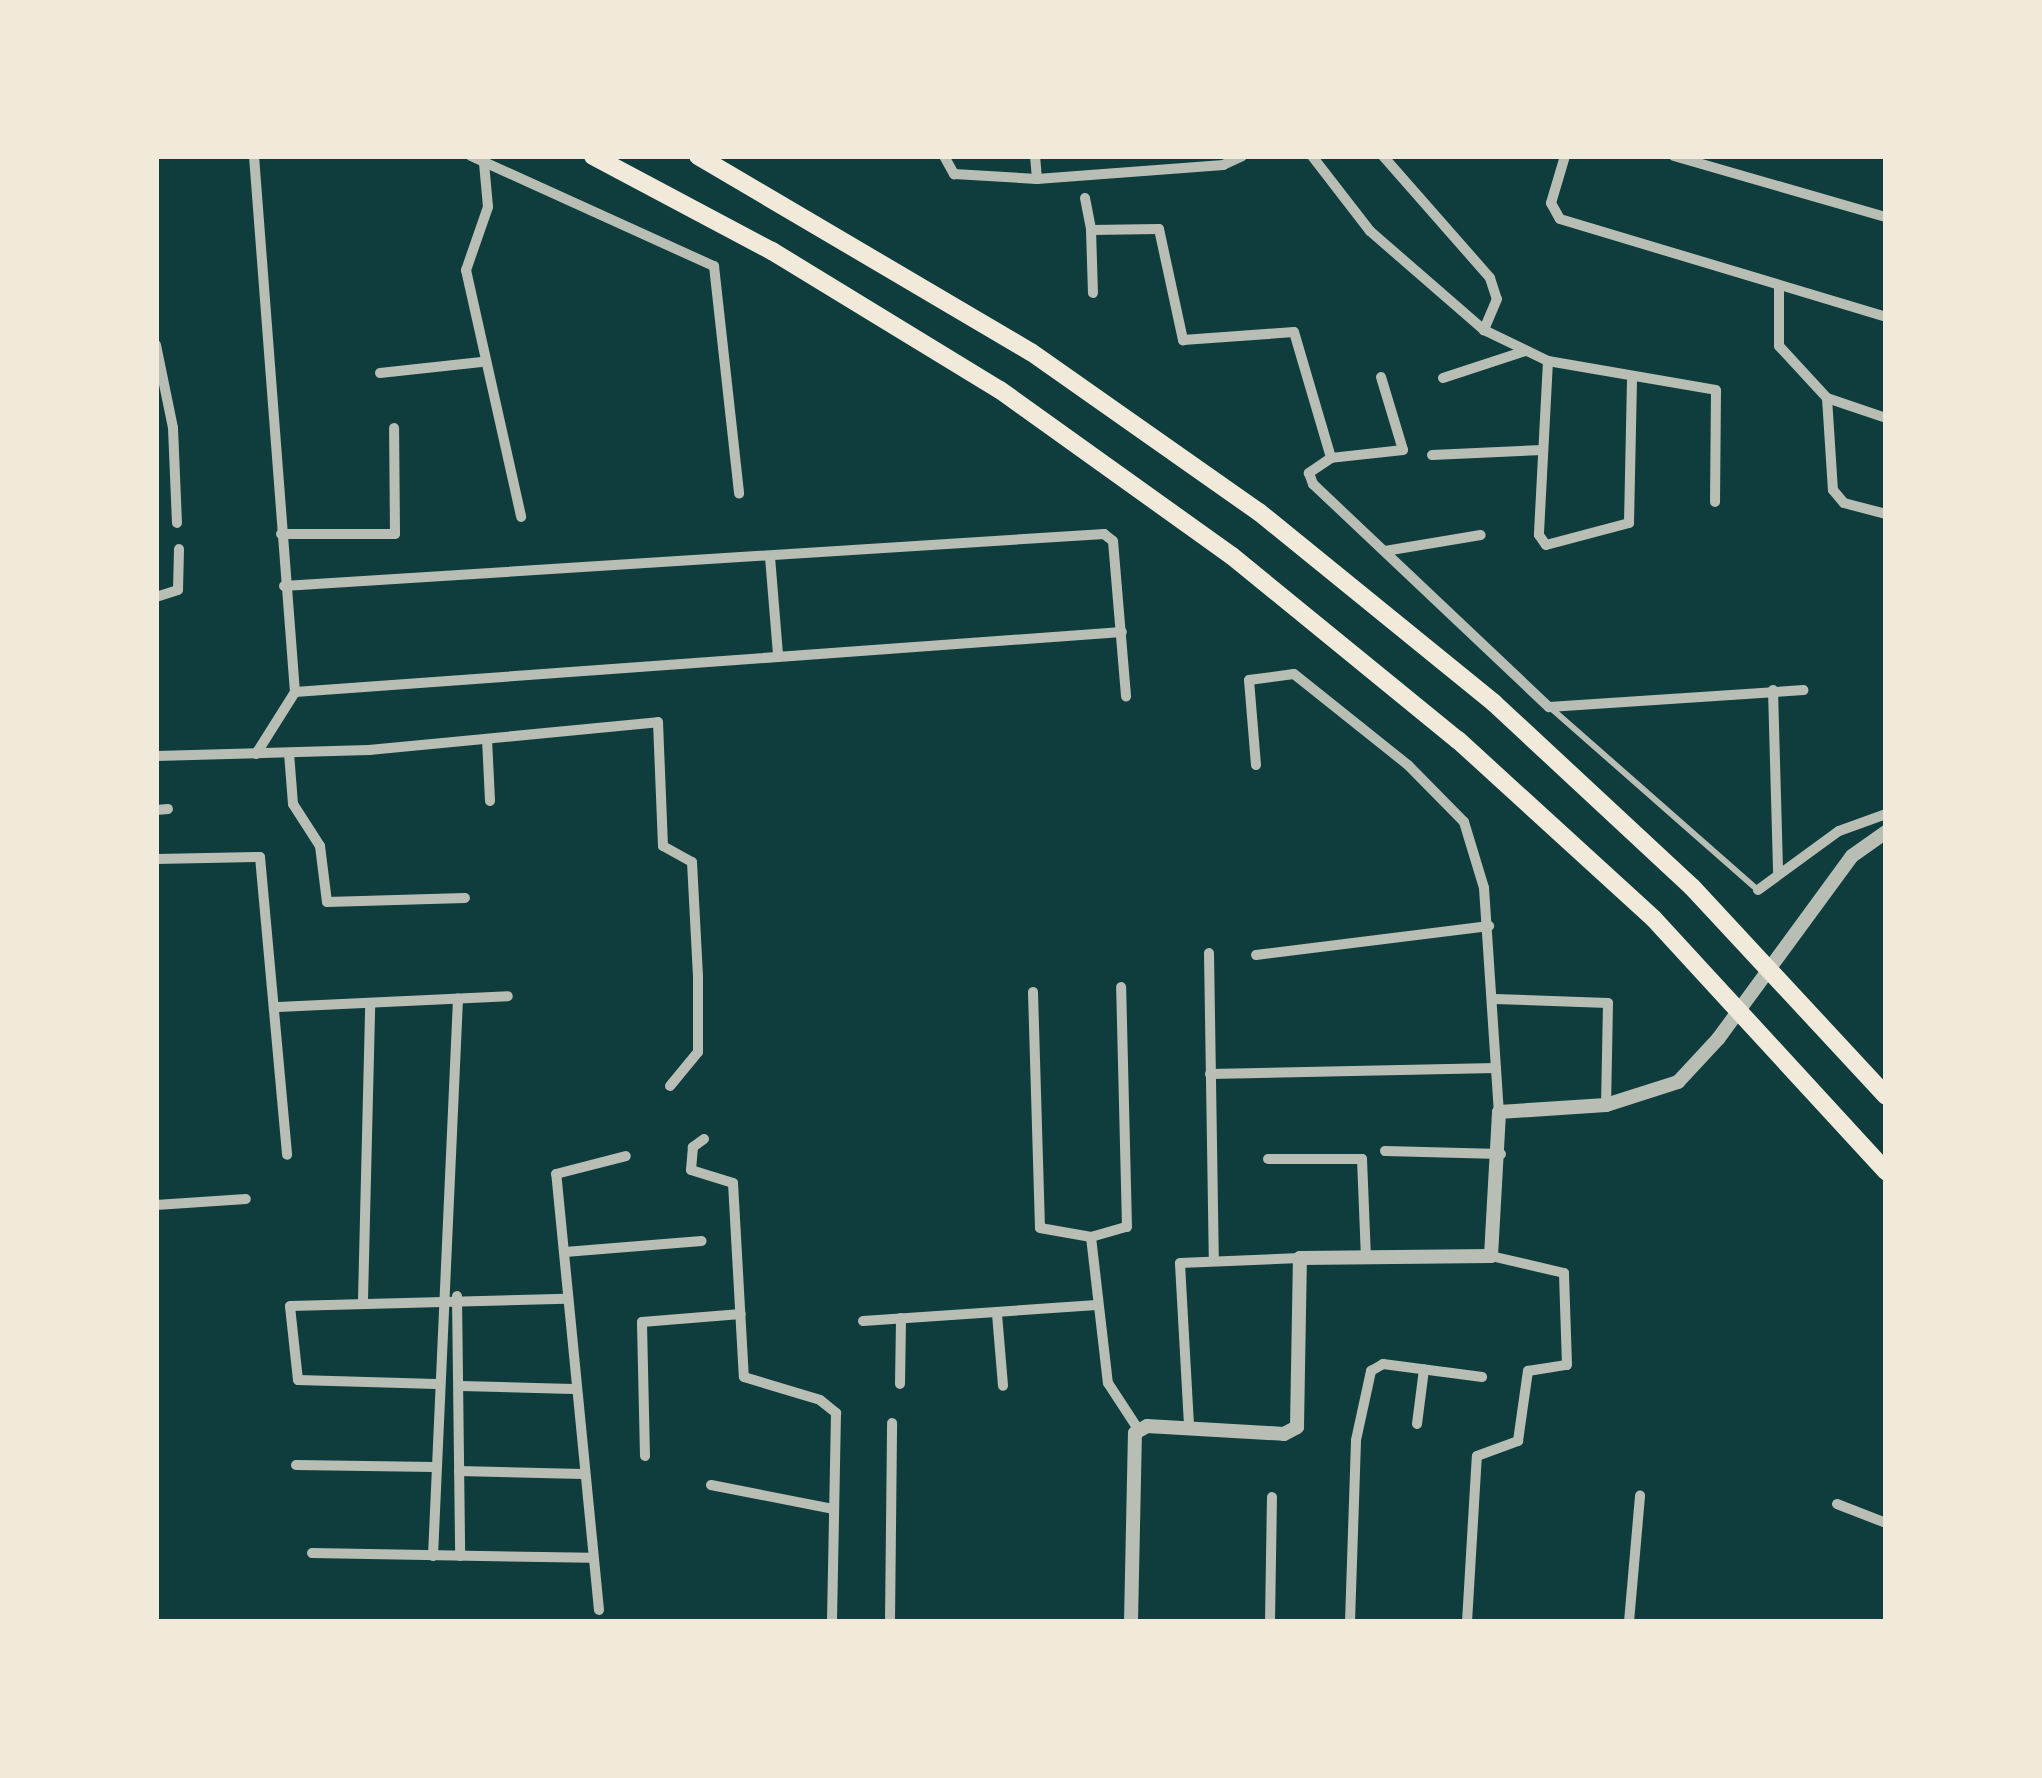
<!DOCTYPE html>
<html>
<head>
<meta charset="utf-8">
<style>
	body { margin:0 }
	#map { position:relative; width:2042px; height:1778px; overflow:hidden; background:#0f3d3e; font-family:Montserrat,sans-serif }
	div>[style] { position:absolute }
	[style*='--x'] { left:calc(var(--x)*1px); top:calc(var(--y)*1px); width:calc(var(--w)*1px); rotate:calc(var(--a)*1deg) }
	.service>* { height:6px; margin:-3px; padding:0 3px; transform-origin:3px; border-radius:3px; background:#b8beb3 }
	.minor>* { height:10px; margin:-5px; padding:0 5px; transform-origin:5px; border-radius:5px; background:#b8beb3 }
	.tertiary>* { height:14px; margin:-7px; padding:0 7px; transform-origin:7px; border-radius:7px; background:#b8beb3 }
	.motorway>* { height:18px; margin:-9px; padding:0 9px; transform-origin:9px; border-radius:9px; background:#f1e9da }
	span { translate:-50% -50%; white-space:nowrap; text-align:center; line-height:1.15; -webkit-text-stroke:12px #f1e9da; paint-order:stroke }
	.frame { position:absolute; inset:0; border:159px solid #f1e9da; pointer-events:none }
</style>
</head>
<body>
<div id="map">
	<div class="service">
		<i style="--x:1553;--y:710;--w:273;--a:41.3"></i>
	</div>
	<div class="minor">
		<i style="--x:254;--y:156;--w:538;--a:85.63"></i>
		<i style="--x:471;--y:156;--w:267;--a:24.4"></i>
		<i style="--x:714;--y:266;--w:229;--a:83.7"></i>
		<i style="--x:944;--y:156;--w:21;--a:61"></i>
		<i style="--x:954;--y:174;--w:83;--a:3.4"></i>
		<i style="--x:1037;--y:179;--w:187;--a:-4.3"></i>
		<i style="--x:1223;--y:165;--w:21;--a:-25"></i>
		<i style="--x:1035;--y:156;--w:23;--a:85"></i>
		<i style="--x:1312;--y:156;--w:95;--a:52.3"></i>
		<i style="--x:1370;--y:231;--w:151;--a:41"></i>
		<i style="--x:1484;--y:330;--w:71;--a:25.8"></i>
		<i style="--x:1548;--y:361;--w:170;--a:9.8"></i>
		<i style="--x:1716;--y:390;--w:112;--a:90.5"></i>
		<i style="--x:1383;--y:156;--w:162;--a:48.7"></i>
		<i style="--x:1490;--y:278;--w:22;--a:72"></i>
		<i style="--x:1497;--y:299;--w:34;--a:113"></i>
		<i style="--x:1565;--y:156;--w:49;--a:106.6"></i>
		<i style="--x:1551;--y:203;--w:18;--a:61"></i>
		<i style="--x:1560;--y:219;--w:340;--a:16.7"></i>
		<i style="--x:1674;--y:156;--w:221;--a:16.1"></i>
		<i style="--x:484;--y:163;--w:44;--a:84.8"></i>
		<i style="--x:488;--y:207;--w:67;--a:109.2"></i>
		<i style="--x:466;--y:270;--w:253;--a:77.4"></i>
		<i style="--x:1085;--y:198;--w:33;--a:79"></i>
		<i style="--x:1091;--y:230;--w:68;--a:-0.8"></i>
		<i style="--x:1159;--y:229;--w:114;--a:77.8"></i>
		<i style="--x:1183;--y:340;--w:111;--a:-4.1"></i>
		<i style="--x:1294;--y:332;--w:131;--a:73.6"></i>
		<i style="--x:1091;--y:230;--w:63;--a:88.2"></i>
		<i style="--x:1779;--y:286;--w:60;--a:90"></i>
		<i style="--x:1779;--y:346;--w:71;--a:47.3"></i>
		<i style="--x:1827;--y:398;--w:92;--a:86.3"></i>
		<i style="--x:1833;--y:490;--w:17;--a:50"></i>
		<i style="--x:1844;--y:503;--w:43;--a:14.7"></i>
		<i style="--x:156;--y:345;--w:85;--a:78.4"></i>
		<i style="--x:173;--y:428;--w:95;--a:87.6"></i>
		<i style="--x:1548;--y:361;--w:174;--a:93"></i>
		<i style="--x:1539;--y:535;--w:12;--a:55"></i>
		<i style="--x:1546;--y:545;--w:86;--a:-14.8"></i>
		<i style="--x:1629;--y:523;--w:142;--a:-88.8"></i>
		<i style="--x:380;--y:373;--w:102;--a:-6.2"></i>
		<i style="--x:1381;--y:377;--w:76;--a:73.2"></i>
		<i style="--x:1403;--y:450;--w:72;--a:173.7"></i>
		<i style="--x:1331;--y:458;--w:27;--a:146"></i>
		<i style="--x:1309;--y:473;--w:12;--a:70"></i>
		<i style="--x:1313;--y:484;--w:325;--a:43.4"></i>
		<i style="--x:1549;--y:707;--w:255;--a:-3.8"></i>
		<i style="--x:1443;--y:378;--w:86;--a:-18.2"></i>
		<i style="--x:1827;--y:398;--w:62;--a:18.7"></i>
		<i style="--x:1432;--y:455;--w:111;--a:-2.6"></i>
		<i style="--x:281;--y:534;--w:114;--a:0"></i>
		<i style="--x:395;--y:534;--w:106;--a:-90.5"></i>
		<i style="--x:1385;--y:551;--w:97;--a:-9.5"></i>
		<i style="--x:770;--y:557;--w:97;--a:85.3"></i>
		<i style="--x:284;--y:586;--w:822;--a:-3.63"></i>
		<i style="--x:1104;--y:534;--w:11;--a:38"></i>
		<i style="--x:1113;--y:541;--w:156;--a:85.2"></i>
		<i style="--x:156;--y:597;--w:23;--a:-18"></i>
		<i style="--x:178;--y:590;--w:41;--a:-88.6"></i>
		<i style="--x:1773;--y:690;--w:182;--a:88.4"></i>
		<i style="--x:295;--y:692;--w:829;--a:-4.15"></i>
		<i style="--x:487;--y:739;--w:62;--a:87.2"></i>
		<i style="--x:289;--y:753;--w:51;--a:85.5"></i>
		<i style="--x:293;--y:804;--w:50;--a:57.3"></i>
		<i style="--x:320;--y:846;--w:56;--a:82.9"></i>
		<i style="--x:327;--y:902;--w:138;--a:-1.7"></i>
		<i style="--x:256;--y:754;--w:73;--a:-57.8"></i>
		<i style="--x:156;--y:756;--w:213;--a:-1.6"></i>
		<i style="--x:369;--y:750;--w:290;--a:-5.5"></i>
		<i style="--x:658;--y:722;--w:124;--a:87.7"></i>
		<i style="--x:663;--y:846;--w:33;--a:29"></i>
		<i style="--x:692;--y:862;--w:115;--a:87"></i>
		<i style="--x:698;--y:977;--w:75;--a:90"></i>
		<i style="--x:698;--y:1052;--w:44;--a:129.5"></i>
		<i style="--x:1256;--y:765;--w:85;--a:-94.7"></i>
		<i style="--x:1249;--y:680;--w:45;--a:-7.6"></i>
		<i style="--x:1294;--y:674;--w:146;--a:38.6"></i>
		<i style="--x:1408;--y:765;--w:80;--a:45.5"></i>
		<i style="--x:1464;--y:822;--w:69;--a:73.1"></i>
		<i style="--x:1484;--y:888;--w:225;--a:86.2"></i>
		<i style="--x:156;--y:810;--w:12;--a:-5"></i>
		<i style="--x:156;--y:859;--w:104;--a:-1.1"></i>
		<i style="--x:260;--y:857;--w:299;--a:84.8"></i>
		<i style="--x:1758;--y:890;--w:100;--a:-36.1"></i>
		<i style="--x:1839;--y:831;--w:50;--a:-19.9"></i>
		<i style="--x:1209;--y:953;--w:305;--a:89.1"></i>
		<i style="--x:1256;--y:955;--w:235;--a:-7.1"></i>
		<i style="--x:1033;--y:992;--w:236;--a:88.3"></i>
		<i style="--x:1040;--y:1228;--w:52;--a:10"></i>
		<i style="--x:1091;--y:1237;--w:37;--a:-16"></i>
		<i style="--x:1127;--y:1227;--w:240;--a:-91.4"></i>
		<i style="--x:1495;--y:999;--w:113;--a:2"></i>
		<i style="--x:1608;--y:1003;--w:102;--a:91.1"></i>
		<i style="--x:278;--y:1007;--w:230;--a:-2.7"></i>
		<i style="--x:1210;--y:1074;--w:286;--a:-1.2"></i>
		<i style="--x:704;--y:1139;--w:14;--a:144"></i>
		<i style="--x:693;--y:1147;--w:23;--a:95"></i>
		<i style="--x:691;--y:1170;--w:44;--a:17.2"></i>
		<i style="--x:733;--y:1183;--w:194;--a:86.8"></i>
		<i style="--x:744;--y:1377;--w:79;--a:16.8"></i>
		<i style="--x:820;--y:1400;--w:21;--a:39"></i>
		<i style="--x:836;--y:1413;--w:209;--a:91.1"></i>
		<i style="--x:1385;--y:1151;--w:116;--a:1.5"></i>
		<i style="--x:1268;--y:1159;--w:94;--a:0"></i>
		<i style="--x:1362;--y:1159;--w:100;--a:87.7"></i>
		<i style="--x:156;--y:1205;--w:90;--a:-3.8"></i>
		<i style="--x:1091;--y:1237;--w:147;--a:83.4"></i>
		<i style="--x:1108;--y:1383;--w:55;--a:56.9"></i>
		<i style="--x:565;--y:1252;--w:137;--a:-4.6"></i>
		<i style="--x:457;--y:1296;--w:260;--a:89.3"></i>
		<i style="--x:363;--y:1300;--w:297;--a:-88.6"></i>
		<i style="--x:997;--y:1314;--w:72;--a:85.2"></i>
		<i style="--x:863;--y:1321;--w:234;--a:-3.9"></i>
		<i style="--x:436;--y:1384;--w:138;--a:-178.3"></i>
		<i style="--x:298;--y:1380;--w:74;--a:-96.2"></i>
		<i style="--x:290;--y:1306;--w:276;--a:-1.5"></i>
		<i style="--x:900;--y:1384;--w:66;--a:-89.1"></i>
		<i style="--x:461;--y:1386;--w:112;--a:1.5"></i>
		<i style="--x:1417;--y:1424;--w:55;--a:-82.7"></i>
		<i style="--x:1189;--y:1425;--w:162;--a:-93.2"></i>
		<i style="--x:1180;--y:1263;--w:120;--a:-2.4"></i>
		<i style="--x:645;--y:1456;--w:134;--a:-91.3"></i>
		<i style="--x:642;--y:1322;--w:99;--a:-4.6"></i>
		<i style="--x:296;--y:1465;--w:138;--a:0.8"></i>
		<i style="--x:459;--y:1471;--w:124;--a:1.4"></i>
		<i style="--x:711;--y:1485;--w:124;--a:11.1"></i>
		<i style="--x:1837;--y:1504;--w:53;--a:21.2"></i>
		<i style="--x:312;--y:1553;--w:278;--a:1"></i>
		<i style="--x:433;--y:1556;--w:558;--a:-87.43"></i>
		<i style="--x:599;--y:1610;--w:438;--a:-95.6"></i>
		<i style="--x:556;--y:1174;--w:72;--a:-14.4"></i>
		<i style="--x:890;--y:1622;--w:199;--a:-89.4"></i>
		<i style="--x:1270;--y:1622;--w:125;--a:-89.1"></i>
		<i style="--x:1350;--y:1622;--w:182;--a:-88.1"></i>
		<i style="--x:1356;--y:1440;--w:71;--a:-77.7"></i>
		<i style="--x:1371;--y:1371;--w:14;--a:-30"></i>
		<i style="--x:1383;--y:1364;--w:100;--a:7.5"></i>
		<i style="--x:1467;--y:1622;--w:166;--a:-86.6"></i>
		<i style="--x:1477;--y:1456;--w:44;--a:-20.1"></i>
		<i style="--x:1518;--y:1441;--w:71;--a:-81.9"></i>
		<i style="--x:1528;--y:1371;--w:39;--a:-9"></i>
		<i style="--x:1567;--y:1365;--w:92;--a:-91.9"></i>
		<i style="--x:1564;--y:1273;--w:75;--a:-166.9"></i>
		<i style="--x:1629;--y:1622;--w:127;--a:-85"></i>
	</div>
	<div class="tertiary">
		<i style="--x:1131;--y:1622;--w:189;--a:-88.8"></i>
		<i style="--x:1135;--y:1433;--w:14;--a:-30"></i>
		<i style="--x:1147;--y:1426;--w:137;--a:3.3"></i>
		<i style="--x:1284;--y:1434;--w:15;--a:-28"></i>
		<i style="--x:1297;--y:1427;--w:169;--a:-89"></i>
		<i style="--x:1300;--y:1258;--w:191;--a:-0.6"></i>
		<i style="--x:1491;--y:1256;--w:144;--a:-86.8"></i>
		<i style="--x:1499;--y:1112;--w:107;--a:-3.7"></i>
		<i style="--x:1606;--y:1105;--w:76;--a:-17.7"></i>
		<i style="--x:1678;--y:1082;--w:59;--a:-47.1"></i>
		<i style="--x:1718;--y:1039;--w:227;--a:-53.8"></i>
		<i style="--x:1852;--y:856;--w:42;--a:-35.2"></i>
	</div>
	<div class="motorway">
		<i style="--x:593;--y:156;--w:203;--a:28"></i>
		<i style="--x:772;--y:251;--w:267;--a:31.4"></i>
		<i style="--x:1000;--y:390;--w:285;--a:35.6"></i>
		<i style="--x:1232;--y:556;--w:291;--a:39.2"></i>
		<i style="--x:1458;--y:740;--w:265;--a:42.4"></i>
		<i style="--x:1654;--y:919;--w:343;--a:47.4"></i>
		<i style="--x:698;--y:156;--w:386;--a:30.5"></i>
		<i style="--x:1031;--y:352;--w:279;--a:35.1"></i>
		<i style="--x:1259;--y:512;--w:303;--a:39.1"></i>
		<i style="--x:1494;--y:703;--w:270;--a:42.9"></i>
		<i style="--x:1692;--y:887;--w:285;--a:47.1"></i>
	</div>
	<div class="frame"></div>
</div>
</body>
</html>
